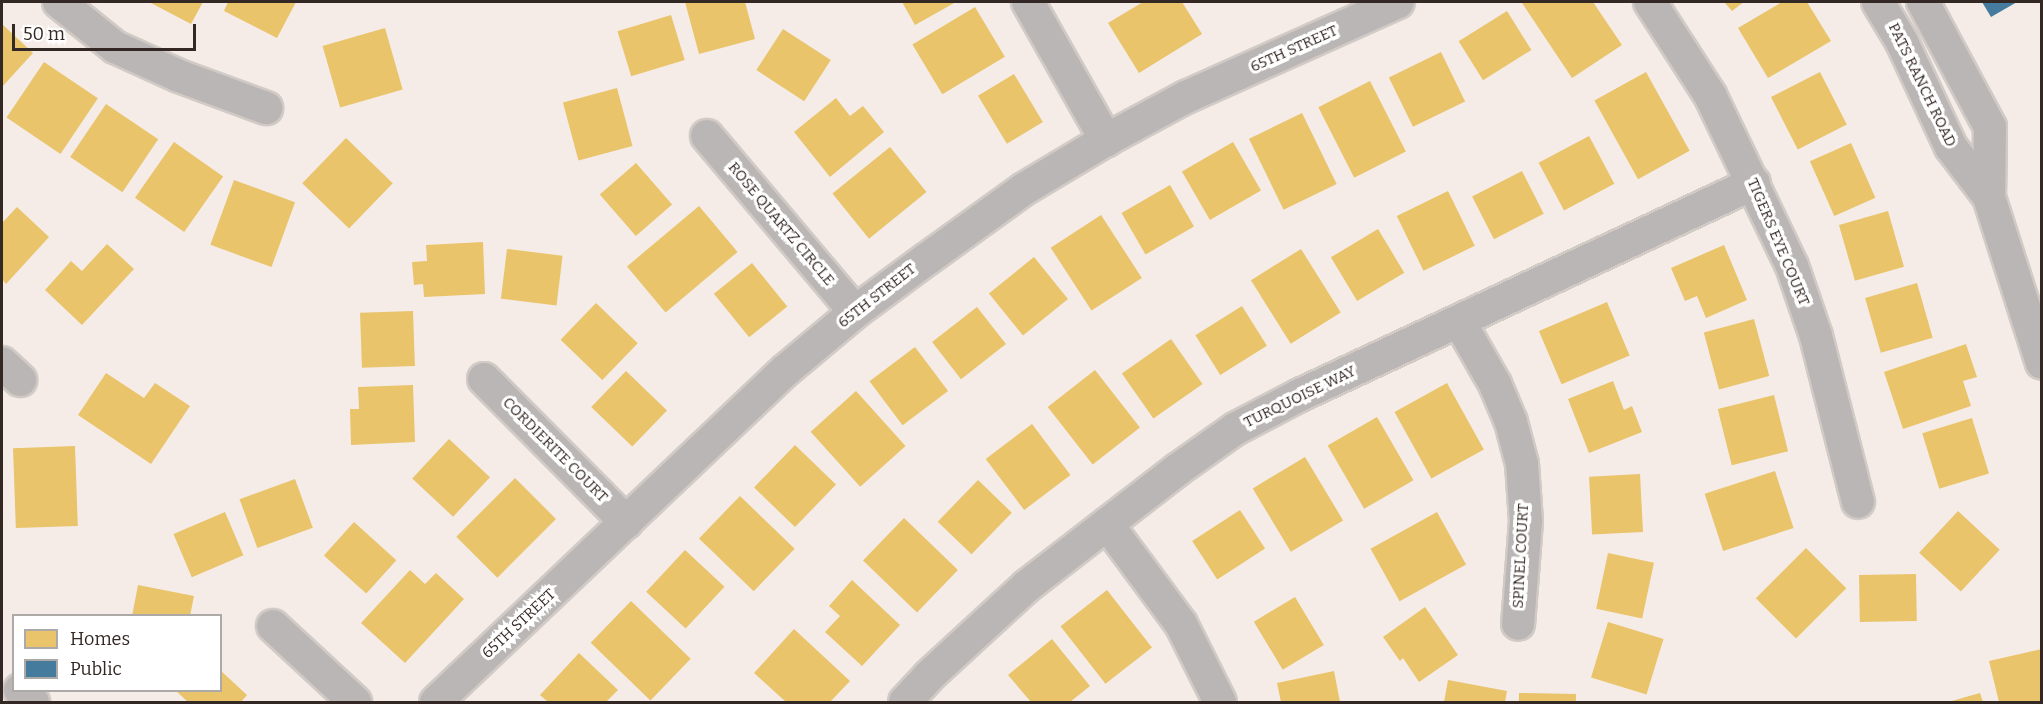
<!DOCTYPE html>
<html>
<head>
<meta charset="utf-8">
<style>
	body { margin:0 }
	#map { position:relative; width:2043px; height:704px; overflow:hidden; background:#f5ece8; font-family:Bitter,serif }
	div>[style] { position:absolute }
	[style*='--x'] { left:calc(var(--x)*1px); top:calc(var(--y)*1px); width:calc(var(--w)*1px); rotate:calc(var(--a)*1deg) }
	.homes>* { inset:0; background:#e9c46a; transform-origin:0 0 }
	.public>* { inset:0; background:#457b9d }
	.roads { filter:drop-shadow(2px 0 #d1cac5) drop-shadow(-2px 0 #d1cac5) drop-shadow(0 2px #d1cac5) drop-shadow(0 -2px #d1cac5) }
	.minor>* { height:32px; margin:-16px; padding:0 16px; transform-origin:16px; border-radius:16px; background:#bab6b6 }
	span { translate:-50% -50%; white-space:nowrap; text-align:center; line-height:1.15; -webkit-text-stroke:6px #fff; paint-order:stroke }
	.street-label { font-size:15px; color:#332823 }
	.frame { position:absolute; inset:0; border:3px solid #332823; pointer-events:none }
	.legend { position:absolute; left:12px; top:614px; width:210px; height:78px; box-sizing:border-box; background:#fff; border:2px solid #ada9a7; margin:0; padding:8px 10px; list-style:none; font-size:18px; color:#332823 }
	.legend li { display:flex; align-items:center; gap:12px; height:30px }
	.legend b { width:30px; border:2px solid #ada9a7 }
	.scale { position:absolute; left:12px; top:24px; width:184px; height:27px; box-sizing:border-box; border:3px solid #332823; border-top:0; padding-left:8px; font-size:18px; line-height:21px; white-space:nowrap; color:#332823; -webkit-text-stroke:4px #fff; paint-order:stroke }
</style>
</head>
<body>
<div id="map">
	<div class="homes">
		<i style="clip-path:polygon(149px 2px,203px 2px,191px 24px)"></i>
		<i style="clip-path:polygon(228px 2px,296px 2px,277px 38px,224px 11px)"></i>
		<i style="clip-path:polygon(685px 2px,745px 2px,755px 39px,699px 54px)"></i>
		<i style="clip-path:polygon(902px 2px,956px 2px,915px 25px)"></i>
		<i style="clip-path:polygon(1143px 2px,1182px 2px,1202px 34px,1139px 73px,1108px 23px)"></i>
		<i style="clip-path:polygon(1525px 2px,1593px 2px,1622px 45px,1572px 78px,1522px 3px)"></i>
		<i style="clip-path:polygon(1724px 2px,1744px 2px,1732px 11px)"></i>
		<i style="clip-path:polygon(1782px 2px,1807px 2px,1831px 41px,1768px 78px,1738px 28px)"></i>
		<i style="left:975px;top:7px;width:58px;height:73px;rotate:59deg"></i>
		<i style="left:1507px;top:11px;width:46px;height:57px;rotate:58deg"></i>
		<i style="left:671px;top:15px;width:47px;height:56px;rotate:73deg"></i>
		<i style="clip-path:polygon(2px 24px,33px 53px,2px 87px)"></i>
		<i style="left:385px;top:28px;width:64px;height:65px;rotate:74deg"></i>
		<i style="left:783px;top:29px;width:57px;height:49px;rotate:33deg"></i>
		<i style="left:1441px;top:52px;width:55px;height:58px;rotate:64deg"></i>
		<i style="left:44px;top:62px;width:65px;height:67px;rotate:34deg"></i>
		<i style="left:1646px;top:72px;width:90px;height:59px;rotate:61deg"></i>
		<i style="left:1820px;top:72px;width:59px;height:55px;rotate:63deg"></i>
		<i style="left:1014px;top:74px;width:56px;height:42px;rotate:59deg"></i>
		<i style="left:1370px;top:81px;width:79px;height:58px;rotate:63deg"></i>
		<i style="left:617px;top:88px;width:60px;height:56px;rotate:75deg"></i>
		<i style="clip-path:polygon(836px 98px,850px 116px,863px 106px,884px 132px,830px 177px,794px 132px)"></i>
		<i style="left:106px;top:104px;width:63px;height:64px;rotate:34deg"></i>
		<i style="left:1302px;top:113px;width:79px;height:59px;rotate:64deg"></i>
		<i style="left:1589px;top:136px;width:54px;height:57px;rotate:62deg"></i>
		<i style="left:346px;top:138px;width:65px;height:63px;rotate:44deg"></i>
		<i style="left:174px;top:142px;width:60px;height:68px;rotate:35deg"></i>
		<i style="left:1233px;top:142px;width:56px;height:59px;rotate:60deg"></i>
		<i style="left:1851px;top:143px;width:60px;height:45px;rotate:66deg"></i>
		<i style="left:890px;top:147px;width:58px;height:74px;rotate:51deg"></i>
		<i style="left:636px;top:163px;width:55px;height:48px;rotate:49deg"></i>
		<i style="left:1522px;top:171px;width:48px;height:56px;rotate:63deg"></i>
		<i style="left:234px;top:180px;width:65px;height:69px;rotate:20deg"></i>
		<i style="left:1170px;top:185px;width:48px;height:56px;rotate:60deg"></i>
		<i style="left:1448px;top:191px;width:61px;height:57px;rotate:64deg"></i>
		<i style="left:699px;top:206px;width:60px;height:94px;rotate:50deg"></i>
		<i style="clip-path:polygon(17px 207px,49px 237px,6px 284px,2px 279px,2px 223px)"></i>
		<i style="left:1888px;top:211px;width:58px;height:51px;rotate:74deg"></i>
		<i style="left:1101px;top:215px;width:75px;height:60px;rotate:57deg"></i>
		<i style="left:1378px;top:229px;width:51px;height:55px;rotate:59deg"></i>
		<i style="clip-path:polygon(483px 242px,485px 294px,424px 297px,423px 284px,414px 285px,412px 262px,427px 261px,426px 245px)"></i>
		<i style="clip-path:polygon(107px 244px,134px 269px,82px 325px,45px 290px,71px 261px,82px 271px)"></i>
		<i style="clip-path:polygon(1724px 245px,1747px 300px,1706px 318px,1697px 296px,1685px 301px,1671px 268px)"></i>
		<i style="left:507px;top:249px;width:56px;height:50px;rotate:7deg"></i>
		<i style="left:1301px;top:249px;width:75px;height:59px;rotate:58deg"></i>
		<i style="left:1034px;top:257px;width:54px;height:58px;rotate:51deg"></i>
		<i style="left:752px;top:263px;width:56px;height:49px;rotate:51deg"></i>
		<i style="left:1917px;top:283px;width:57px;height:54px;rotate:74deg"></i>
		<i style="left:1607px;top:302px;width:58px;height:74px;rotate:67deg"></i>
		<i style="left:596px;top:303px;width:58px;height:51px;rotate:44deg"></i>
		<i style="left:1242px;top:306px;width:47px;height:55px;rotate:58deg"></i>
		<i style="left:977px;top:307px;width:47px;height:57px;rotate:52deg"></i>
		<i style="left:413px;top:311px;width:55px;height:53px;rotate:88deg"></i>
		<i style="left:1754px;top:319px;width:59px;height:52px;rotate:75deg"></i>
		<i style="left:1171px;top:339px;width:55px;height:60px;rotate:55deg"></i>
		<i style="clip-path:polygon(1966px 344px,1977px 377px,1963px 381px,1971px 406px,1903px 429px,1884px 372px)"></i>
		<i style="left:915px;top:347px;width:55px;height:57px;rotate:53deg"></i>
		<i style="left:1095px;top:370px;width:73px;height:60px;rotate:52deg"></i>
		<i style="left:626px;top:371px;width:57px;height:50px;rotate:44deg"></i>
		<i style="clip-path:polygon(106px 373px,144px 398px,155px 383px,190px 406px,151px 464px,78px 415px)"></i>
		<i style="clip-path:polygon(1613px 381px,1624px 410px,1632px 406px,1642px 432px,1589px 453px,1568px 399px)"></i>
		<i style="left:1447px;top:383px;width:76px;height:60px;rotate:61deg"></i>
		<i style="clip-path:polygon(413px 385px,415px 442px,351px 445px,350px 409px,359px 409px,358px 387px)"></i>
		<i style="left:856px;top:391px;width:74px;height:61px;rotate:48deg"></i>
		<i style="left:1774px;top:395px;width:58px;height:58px;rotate:76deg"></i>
		<i style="left:1377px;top:417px;width:73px;height:57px;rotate:60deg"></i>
		<i style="left:1972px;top:418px;width:58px;height:52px;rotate:73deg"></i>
		<i style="left:1032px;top:424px;width:64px;height:58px;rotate:53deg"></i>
		<i style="left:449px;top:439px;width:56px;height:54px;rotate:43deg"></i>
		<i style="left:795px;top:445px;width:57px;height:59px;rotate:44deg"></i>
		<i style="left:75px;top:446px;width:80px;height:62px;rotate:88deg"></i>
		<i style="left:1305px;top:457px;width:74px;height:61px;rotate:59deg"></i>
		<i style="left:1775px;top:471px;width:60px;height:74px;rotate:72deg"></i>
		<i style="left:1640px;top:474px;width:58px;height:51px;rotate:87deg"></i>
		<i style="left:515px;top:478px;width:58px;height:83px;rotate:45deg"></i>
		<i style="left:295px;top:479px;width:52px;height:59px;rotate:70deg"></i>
		<i style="left:978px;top:480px;width:47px;height:58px;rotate:44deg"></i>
		<i style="left:740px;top:496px;width:76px;height:59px;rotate:44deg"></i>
		<i style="left:1240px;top:510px;width:46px;height:57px;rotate:57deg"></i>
		<i style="left:1958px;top:511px;width:57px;height:57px;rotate:43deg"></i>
		<i style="left:225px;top:512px;width:47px;height:56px;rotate:67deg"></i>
		<i style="left:1437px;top:512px;width:60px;height:76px;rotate:61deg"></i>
		<i style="left:904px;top:518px;width:75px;height:59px;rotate:44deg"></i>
		<i style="left:354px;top:522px;width:57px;height:45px;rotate:42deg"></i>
		<i style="left:1806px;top:548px;width:57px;height:71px;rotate:45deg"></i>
		<i style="left:685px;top:550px;width:54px;height:57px;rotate:43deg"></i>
		<i style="left:1608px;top:553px;width:47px;height:57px;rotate:12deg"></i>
		<i style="clip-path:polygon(410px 570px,425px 584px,436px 573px,464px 599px,405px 663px,361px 623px)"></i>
		<i style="left:1916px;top:574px;width:47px;height:57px;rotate:89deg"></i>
		<i style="clip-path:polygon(852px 580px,900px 625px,862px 666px,825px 632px,840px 616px,829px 606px)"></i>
		<i style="clip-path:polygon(138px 585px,194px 596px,190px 616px,132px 616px)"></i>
		<i style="left:1107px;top:590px;width:73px;height:59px;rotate:52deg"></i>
		<i style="left:1295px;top:597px;width:56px;height:48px;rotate:59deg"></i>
		<i style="left:631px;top:601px;width:83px;height:58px;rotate:44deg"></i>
		<i style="clip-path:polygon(1425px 607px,1458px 655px,1419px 682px,1403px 658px,1400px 661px,1383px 637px)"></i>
		<i style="left:1608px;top:622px;width:58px;height:58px;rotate:17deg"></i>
		<i style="clip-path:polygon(794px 629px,850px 681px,830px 702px,786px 702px,754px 673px)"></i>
		<i style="clip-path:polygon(1052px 639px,1090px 686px,1070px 702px,1031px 702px,1008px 675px)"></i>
		<i style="clip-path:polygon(2042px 649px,2042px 702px,1999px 702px,1989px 661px)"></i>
		<i style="clip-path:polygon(579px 653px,618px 690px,606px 702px,548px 702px,540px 695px)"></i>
		<i style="clip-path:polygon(220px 670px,247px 695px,241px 702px,188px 702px,175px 690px,220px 690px)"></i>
		<i style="clip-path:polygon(1334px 671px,1340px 702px,1281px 702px,1277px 683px)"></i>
		<i style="clip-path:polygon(1448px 680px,1507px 691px,1505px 702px,1444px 702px)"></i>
		<i style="left:1519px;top:693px;width:57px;height:9px;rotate:1deg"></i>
		<i style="clip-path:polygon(1980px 693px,1983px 702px,1948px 702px)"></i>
	</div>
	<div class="public">
		<i style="clip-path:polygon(1982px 2px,2017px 2px,1991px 17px)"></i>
	</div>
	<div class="roads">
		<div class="minor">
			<i style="--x:59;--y:2;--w:72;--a:38.8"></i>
			<i style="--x:115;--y:47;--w:70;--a:24.4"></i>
			<i style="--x:179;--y:76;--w:93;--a:20.2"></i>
			<i style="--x:1028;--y:2;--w:159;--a:60.5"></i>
			<i style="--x:1650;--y:2;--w:111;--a:57.2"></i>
			<i style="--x:1710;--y:95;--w:190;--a:64.4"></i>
			<i style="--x:1792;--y:266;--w:74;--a:71.1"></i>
			<i style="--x:1816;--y:336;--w:171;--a:75.8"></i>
			<i style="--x:1878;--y:2;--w:47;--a:59"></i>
			<i style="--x:1902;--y:42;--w:116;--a:65"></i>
			<i style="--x:1951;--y:147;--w:63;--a:52.8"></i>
			<i style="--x:1989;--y:197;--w:174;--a:72.3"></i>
			<i style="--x:1923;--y:2;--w:142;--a:61.8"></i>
			<i style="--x:1990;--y:127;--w:70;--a:90.8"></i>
			<i style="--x:707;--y:136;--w:230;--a:49.9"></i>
			<i style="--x:1459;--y:321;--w:73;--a:60.3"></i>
			<i style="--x:1495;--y:384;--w:41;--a:67.2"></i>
			<i style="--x:1511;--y:422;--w:43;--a:75.3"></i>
			<i style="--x:1522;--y:464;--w:57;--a:86"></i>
			<i style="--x:1526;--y:521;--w:103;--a:94.4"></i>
			<i style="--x:2;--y:363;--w:25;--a:43"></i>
			<i style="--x:484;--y:379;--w:202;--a:45.2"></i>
			<i style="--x:1107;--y:524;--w:124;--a:53.5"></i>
			<i style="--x:1181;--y:624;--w:87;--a:63.4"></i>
			<i style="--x:273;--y:626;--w:112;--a:42.8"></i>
			<i style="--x:20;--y:690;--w:18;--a:43"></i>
			<i style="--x:436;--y:702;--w:482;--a:-43.5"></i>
			<i style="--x:786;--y:370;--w:90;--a:-40"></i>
			<i style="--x:855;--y:312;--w:89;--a:-36.4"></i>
			<i style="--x:927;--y:259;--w:120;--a:-35.8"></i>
			<i style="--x:1024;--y:189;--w:96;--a:-30.9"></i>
			<i style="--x:1106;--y:140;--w:91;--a:-28.3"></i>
			<i style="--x:1186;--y:97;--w:232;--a:-24.1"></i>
			<i style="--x:905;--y:702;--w:35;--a:-47"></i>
			<i style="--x:929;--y:676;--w:133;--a:-42.6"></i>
			<i style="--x:1027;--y:586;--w:190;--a:-37.7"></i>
			<i style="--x:1177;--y:470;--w:71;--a:-35.3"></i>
			<i style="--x:1235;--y:429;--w:73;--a:-27.6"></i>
			<i style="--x:1300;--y:395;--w:501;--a:-25.03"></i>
		</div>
	</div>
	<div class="street-label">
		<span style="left:1294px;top:49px;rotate:-24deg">65TH STREET</span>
		<span style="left:1922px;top:85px;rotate:64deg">PATS RANCH ROAD</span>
		<span style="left:781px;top:224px;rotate:50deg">ROSE QUARTZ CIRCLE</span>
		<span style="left:1778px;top:242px;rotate:67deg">TIGERS EYE COURT</span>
		<span style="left:877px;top:296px;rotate:-38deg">65TH STREET</span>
		<span style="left:1300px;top:397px;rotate:-26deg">TURQUOISE WAY</span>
		<span style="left:555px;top:450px;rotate:45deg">CORDIERITE COURT</span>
		<span style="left:1521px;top:556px;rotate:-87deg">SPINEL COURT</span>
		<span style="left:519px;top:624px;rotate:-43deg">65TH STREET</span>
	</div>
	<div class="frame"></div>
	<ul class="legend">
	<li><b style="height:16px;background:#e9c46a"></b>Homes</li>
	<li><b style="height:16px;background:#457b9d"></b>Public</li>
	</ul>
	<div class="scale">50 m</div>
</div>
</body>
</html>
